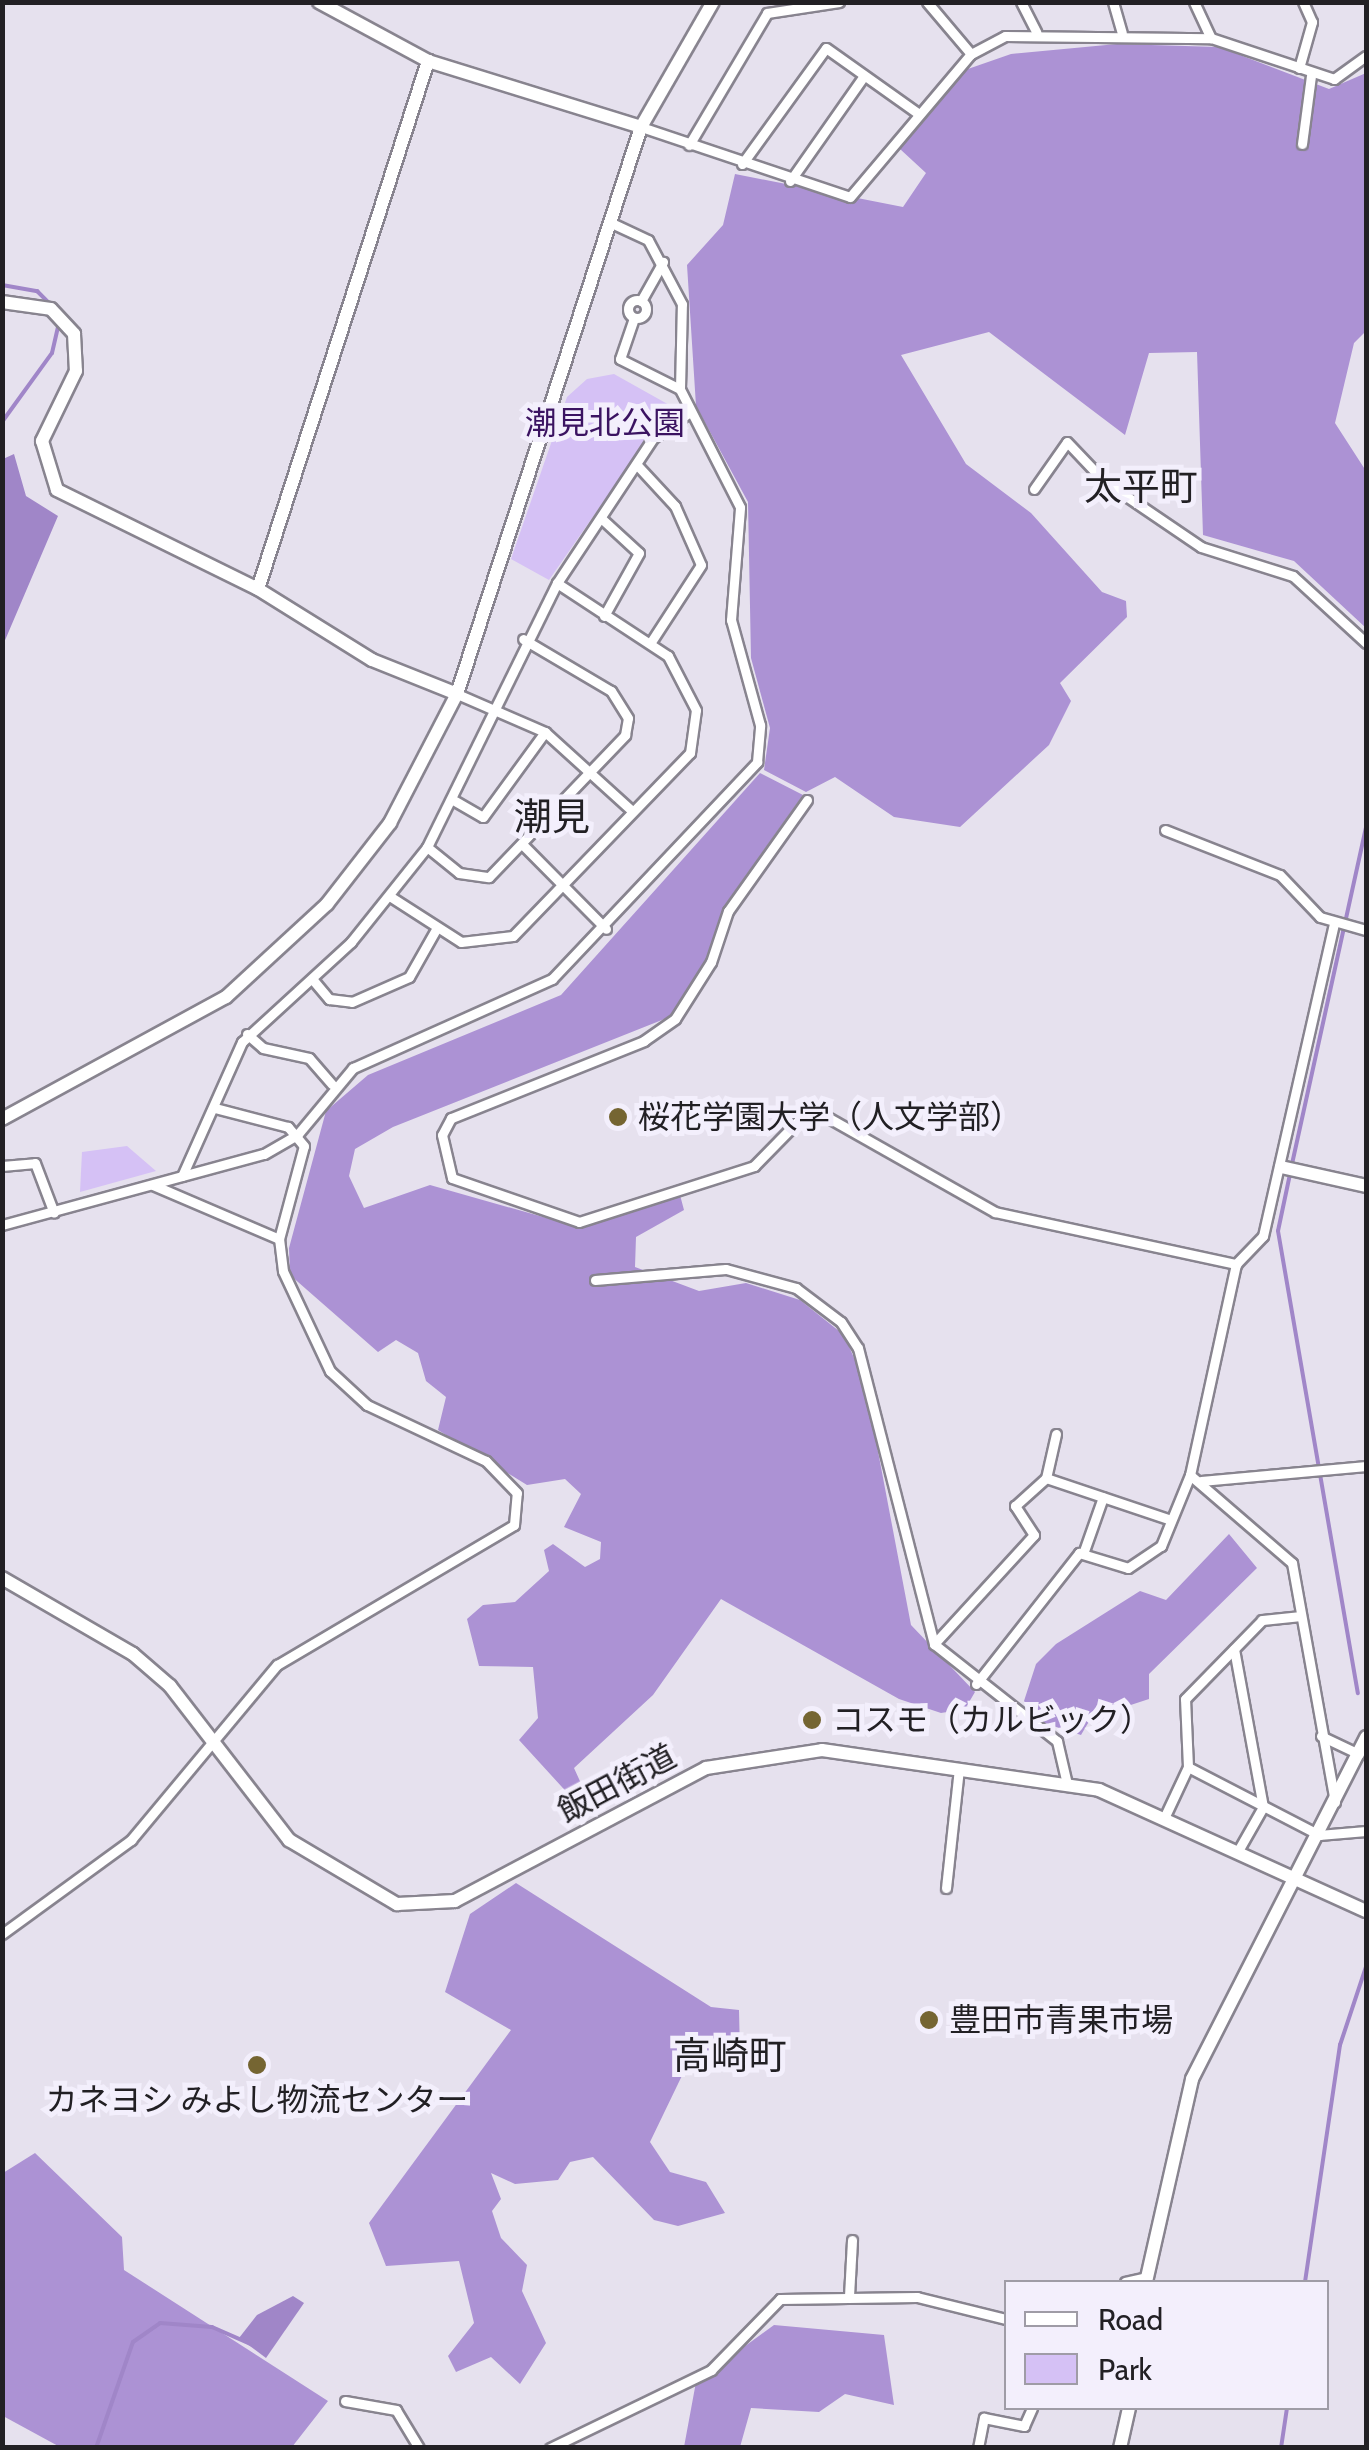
<!DOCTYPE html>
<html>
<head>
<meta charset="utf-8">
<style>
	body { margin:0 }
	#map { position:relative; width:1369px; height:2450px; overflow:hidden; background:#e6e1ee; font-family:Cabin,"Noto Sans JP",sans-serif }
	div>[style] { position:absolute }
	[style*='--x'] { left:calc(var(--x)*1px); top:calc(var(--y)*1px); width:calc(var(--w)*1px); rotate:calc(var(--a)*1deg) }
	.green>* { inset:0; background:#d5c1f5 }
	.forest>* { inset:0; background:#ac92d4 }
	.water>* { inset:0; background:#a086c8 }
	.stream>* { height:4px; margin:-2px; padding:0 2px; transform-origin:2px; border-radius:2px; background:#a086c8 }
	.roads { filter:drop-shadow(2px 0 #88848f) drop-shadow(-2px 0 #88848f) drop-shadow(0 2px #88848f) drop-shadow(0 -2px #88848f) }
	.street>* { height:9px; margin:-4.5px; padding:0 4.5px; transform-origin:4.5px; border-radius:4.5px; background:#fff }
	.street>.ring { margin:-4.5px; padding:0; box-sizing:content-box; background:none; border:9px solid #fff; border-radius:50% }
	.secondary>* { height:12px; margin:-6px; padding:0 6px; transform-origin:6px; border-radius:6px; background:#fff }
	.dots>* { width:28px; height:28px; translate:-50% -50%; box-sizing:border-box; border:5px solid #f3effc; border-radius:50% }
	span { translate:-50% -50%; white-space:nowrap; text-align:center; line-height:1.15; -webkit-text-stroke:10px #f3effc; paint-order:stroke }
	.park-label { font-size:32px; color:#3b1361 }
	.poi-label { font-size:32px; color:#222024 }
	.left { translate:0 -50%; text-align:left }
	.street-label { font-size:32px; color:#222024 }
	.quarter-label { font-size:38px; color:#222024 }
	.frame { position:absolute; inset:0; border:5px solid #222024; pointer-events:none }
	.legend { position:absolute; left:1004px; top:2280px; width:325px; height:130px; box-sizing:border-box; background:#f3effc; border:2px solid #9f9ca6; margin:0; padding:12px 18px; list-style:none; font-size:30px; color:#222024 }
	.legend li { display:flex; align-items:center; gap:20px; height:50px }
	.legend b { width:50px; border:2px solid #9f9ca6 }
</style>
</head>
<body>
<div id="map">
	<div class="green">
		<i style="clip-path:polygon(614px 374px,680px 411px,647px 439px,549px 580px,511px 559px,567px 397px,587px 379px)"></i>
		<i style="clip-path:polygon(127px 1146px,156px 1171px,80px 1192px,82px 1152px)"></i>
	</div>
	<div class="forest">
		<i style="clip-path:polygon(1117px 44px,1219px 47px,1329px 89px,1366px 73px,1366px 331px,1354px 343px,1335px 423px,1366px 471px,1366px 628px,1294px 561px,1203px 535px,1197px 352px,1149px 353px,1125px 435px,989px 332px,901px 355px,966px 464px,1031px 513px,1102px 592px,1126px 601px,1127px 617px,1060px 683px,1071px 701px,1049px 745px,960px 827px,894px 817px,835px 777px,806px 792px,764px 770px,770px 728px,751px 658px,748px 502px,696px 406px,687px 265px,723px 225px,735px 174px,903px 207px,926px 173px,900px 149px,965px 70px,1011px 54px)"></i>
		<i style="clip-path:polygon(760px 773px,803px 795px,725px 905px,705px 965px,672px 1016px,393px 1127px,355px 1149px,349px 1176px,364px 1208px,430px 1185px,582px 1228px,680px 1195px,684px 1210px,636px 1237px,635px 1267px,699px 1291px,746px 1283px,800px 1300px,844px 1335px,865px 1383px,911px 1625px,975px 1692px,965px 1709px,941px 1713px,899px 1699px,721px 1599px,653px 1695px,574px 1768px,584px 1790px,572px 1798px,519px 1740px,538px 1718px,533px 1667px,479px 1666px,467px 1619px,483px 1605px,515px 1602px,549px 1571px,544px 1550px,553px 1544px,585px 1567px,600px 1559px,601px 1542px,564px 1527px,581px 1494px,565px 1479px,527px 1485px,438px 1430px,446px 1397px,426px 1381px,418px 1353px,396px 1340px,378px 1352px,290px 1275px,289px 1248px,326px 1111px,368px 1075px,561px 995px)"></i>
		<i style="clip-path:polygon(1229px 1534px,1257px 1568px,1149px 1674px,1149px 1699px,1091px 1718px,1081px 1735px,1041px 1722px,1024px 1701px,1036px 1664px,1056px 1644px,1140px 1591px,1166px 1600px)"></i>
		<i style="clip-path:polygon(516px 1883px,711px 2007px,739px 2010px,740px 2053px,690px 2059px,650px 2142px,670px 2172px,706px 2182px,725px 2213px,678px 2226px,654px 2220px,593px 2157px,570px 2162px,558px 2180px,515px 2184px,491px 2173px,501px 2199px,492px 2211px,501px 2238px,527px 2265px,522px 2291px,546px 2343px,520px 2384px,491px 2357px,456px 2372px,448px 2356px,474px 2323px,459px 2261px,386px 2266px,369px 2223px,511px 2030px,445px 1992px,470px 1914px)"></i>
		<i style="clip-path:polygon(35px 2153px,122px 2237px,124px 2270px,328px 2401px,292px 2447px,60px 2447px,3px 2416px,3px 2173px)"></i>
		<i style="clip-path:polygon(774px 2325px,884px 2335px,894px 2405px,845px 2394px,819px 2412px,751px 2408px,740px 2447px,684px 2447px,696px 2382px)"></i>
	</div>
	<div class="water">
		<i style="clip-path:polygon(14px 454px,26px 496px,58px 516px,3px 645px,3px 459px)"></i>
		<i style="clip-path:polygon(293px 2296px,304px 2303px,266px 2358px,239px 2338px,257px 2315px)"></i>
	</div>
	<div class="stream">
		<i style="--x:2;--y:285;--w:36;--a:10"></i>
		<i style="--x:37;--y:291;--w:20;--a:45"></i>
		<i style="--x:2;--y:422;--w:85;--a:-54.1"></i>
		<i style="--x:52;--y:353;--w:32;--a:-77"></i>
		<i style="--x:1292;--y:1164;--w:345;--a:-77.6"></i>
		<i style="--x:1290;--y:1174;--w:58;--a:101.9"></i>
		<i style="--x:1278;--y:1231;--w:469;--a:80.2"></i>
		<i style="--x:1305;--y:2282;--w:240;--a:-81.6"></i>
		<i style="--x:1340;--y:2045;--w:82;--a:-71.6"></i>
		<i style="--x:96;--y:2448;--w:112;--a:-70.8"></i>
		<i style="--x:133;--y:2342;--w:33;--a:-35"></i>
		<i style="--x:160;--y:2323;--w:52;--a:4.4"></i>
		<i style="--x:212;--y:2327;--w:45;--a:23.7"></i>
		<i style="--x:1281;--y:2448;--w:40;--a:-81.5"></i>
	</div>
	<div class="roads">
		<div class="street">
			<i style="--x:927;--y:2;--w:68;--a:49.8"></i>
			<i style="--x:1021;--y:2;--w:34;--a:63"></i>
			<i style="--x:1113;--y:2;--w:32;--a:74"></i>
			<i style="--x:1194;--y:2;--w:40;--a:65"></i>
			<i style="--x:1299;--y:68;--w:48;--a:-74.2"></i>
			<i style="--x:1312;--y:22;--w:22;--a:-114"></i>
			<i style="--x:641;--y:127;--w:220;--a:18.5"></i>
			<i style="--x:850;--y:197;--w:187;--a:-49.8"></i>
			<i style="--x:971;--y:54;--w:38;--a:-28"></i>
			<i style="--x:1005;--y:36;--w:206;--a:0.6"></i>
			<i style="--x:1211;--y:38;--w:130;--a:18.4"></i>
			<i style="--x:1334;--y:79;--w:39;--a:-36"></i>
			<i style="--x:1302;--y:144;--w:69;--a:-82.5"></i>
			<i style="--x:689;--y:145;--w:153;--a:-59.4"></i>
			<i style="--x:767;--y:13;--w:73;--a:-8.7"></i>
			<i style="--x:742;--y:164;--w:143;--a:-54.1"></i>
			<i style="--x:826;--y:48;--w:114;--a:35.4"></i>
			<i style="--x:790;--y:181;--w:127;--a:-54.9"></i>
			<i class="ring" style="left:628px;top:300px;width:9px;height:9px"></i>
			<i style="--x:641;--y:301;--w:45;--a:-60.6"></i>
			<i style="--x:634;--y:318;--w:43;--a:108.9"></i>
			<i style="--x:620;--y:359;--w:67;--a:26.6"></i>
			<i style="--x:637;--y:465;--w:56;--a:47.2"></i>
			<i style="--x:675;--y:506;--w:64;--a:66.2"></i>
			<i style="--x:701;--y:565;--w:92;--a:123"></i>
			<i style="--x:1034;--y:489;--w:57;--a:-54.9"></i>
			<i style="--x:1067;--y:442;--w:54;--a:46.5"></i>
			<i style="--x:1104;--y:481;--w:117;--a:34.2"></i>
			<i style="--x:1201;--y:547;--w:96;--a:17.5"></i>
			<i style="--x:1293;--y:576;--w:99;--a:42.5"></i>
			<i style="--x:602;--y:519;--w:50;--a:42.6"></i>
			<i style="--x:639;--y:553;--w:72;--a:119.1"></i>
			<i style="--x:457;--y:694;--w:96;--a:23.4"></i>
			<i style="--x:545;--y:732;--w:118;--a:42.2"></i>
			<i style="--x:807;--y:800;--w:136;--a:125.4"></i>
			<i style="--x:728;--y:911;--w:54;--a:108.4"></i>
			<i style="--x:711;--y:962;--w:67;--a:122.3"></i>
			<i style="--x:675;--y:1019;--w:38;--a:145"></i>
			<i style="--x:644;--y:1041;--w:208;--a:158.2"></i>
			<i style="--x:451;--y:1118;--w:19;--a:118"></i>
			<i style="--x:442;--y:1135;--w:44;--a:76.9"></i>
			<i style="--x:452;--y:1178;--w:134;--a:19.1"></i>
			<i style="--x:579;--y:1222;--w:184;--a:-17.7"></i>
			<i style="--x:754;--y:1166;--w:71;--a:-45.6"></i>
			<i style="--x:804;--y:1115;--w:23;--a:5"></i>
			<i style="--x:827;--y:1117;--w:193;--a:29.5"></i>
			<i style="--x:995;--y:1212;--w:247;--a:12.2"></i>
			<i style="--x:455;--y:801;--w:32;--a:30"></i>
			<i style="--x:483;--y:817;--w:105;--a:-53.9"></i>
			<i style="--x:1165;--y:830;--w:123;--a:21.4"></i>
			<i style="--x:1280;--y:875;--w:58;--a:46.4"></i>
			<i style="--x:1320;--y:917;--w:48;--a:15.8"></i>
			<i style="--x:523;--y:845;--w:118;--a:45.3"></i>
			<i style="--x:427;--y:847;--w:41;--a:39.1"></i>
			<i style="--x:459;--y:873;--w:30;--a:8"></i>
			<i style="--x:489;--y:877;--w:197;--a:-46.2"></i>
			<i style="--x:625;--y:735;--w:17;--a:-80"></i>
			<i style="--x:628;--y:718;--w:32;--a:-122"></i>
			<i style="--x:611;--y:691;--w:102;--a:-149.4"></i>
			<i style="--x:391;--y:897;--w:83;--a:32.7"></i>
			<i style="--x:461;--y:942;--w:52;--a:-6.6"></i>
			<i style="--x:513;--y:936;--w:255;--a:-46"></i>
			<i style="--x:690;--y:753;--w:43;--a:-82.1"></i>
			<i style="--x:696;--y:710;--w:61;--a:-117.4"></i>
			<i style="--x:668;--y:656;--w:133;--a:-146.7"></i>
			<i style="--x:313;--y:980;--w:25;--a:50"></i>
			<i style="--x:329;--y:999;--w:23;--a:7"></i>
			<i style="--x:352;--y:1002;--w:62;--a:-23.7"></i>
			<i style="--x:409;--y:977;--w:53;--a:-60.5"></i>
			<i style="--x:247;--y:1034;--w:21;--a:41"></i>
			<i style="--x:263;--y:1048;--w:47;--a:12.3"></i>
			<i style="--x:309;--y:1058;--w:35;--a:49"></i>
			<i style="--x:2;--y:1166;--w:33;--a:-5"></i>
			<i style="--x:35;--y:1163;--w:53;--a:69.2"></i>
			<i style="--x:182;--y:1176;--w:147;--a:-65.9"></i>
			<i style="--x:242;--y:1042;--w:148;--a:-42.5"></i>
			<i style="--x:351;--y:942;--w:122;--a:-51.3"></i>
			<i style="--x:427;--y:847;--w:294;--a:-63.8"></i>
			<i style="--x:557;--y:583;--w:174;--a:-56.5"></i>
			<i style="--x:653;--y:438;--w:45;--a:-35.1"></i>
			<i style="--x:153;--y:1185;--w:137;--a:23.2"></i>
			<i style="--x:2;--y:1225;--w:271;--a:-15.2"></i>
			<i style="--x:264;--y:1154;--w:39;--a:-30"></i>
			<i style="--x:298;--y:1134;--w:86;--a:-50.2"></i>
			<i style="--x:353;--y:1068;--w:218;--a:-24.1"></i>
			<i style="--x:552;--y:979;--w:299;--a:-46.6"></i>
			<i style="--x:757;--y:762;--w:37;--a:-85"></i>
			<i style="--x:760;--y:725;--w:109;--a:-105.4"></i>
			<i style="--x:731;--y:620;--w:113;--a:-85.4"></i>
			<i style="--x:740;--y:507;--w:132;--a:-117"></i>
			<i style="--x:680;--y:389;--w:85;--a:-88.7"></i>
			<i style="--x:682;--y:304;--w:72;--a:-118"></i>
			<i style="--x:648;--y:240;--w:40;--a:-155"></i>
			<i style="--x:595;--y:1280;--w:131;--a:-4.8"></i>
			<i style="--x:726;--y:1269;--w:73;--a:15.2"></i>
			<i style="--x:796;--y:1288;--w:56;--a:37.1"></i>
			<i style="--x:841;--y:1322;--w:31;--a:57"></i>
			<i style="--x:858;--y:1348;--w:306;--a:75.6"></i>
			<i style="--x:934;--y:1644;--w:157;--a:38.3"></i>
			<i style="--x:1057;--y:1741;--w:44;--a:76.9"></i>
			<i style="--x:1056;--y:1434;--w:45;--a:102.8"></i>
			<i style="--x:1046;--y:1478;--w:132;--a:18.6"></i>
			<i style="--x:1190;--y:1475;--w:135;--a:40.8"></i>
			<i style="--x:1292;--y:1563;--w:243;--a:79.8"></i>
			<i style="--x:1201;--y:1481;--w:166;--a:-5.2"></i>
			<i style="--x:1084;--y:1551;--w:57;--a:-70.6"></i>
			<i style="--x:934;--y:1644;--w:148;--a:-47.5"></i>
			<i style="--x:1034;--y:1535;--w:35;--a:-123"></i>
			<i style="--x:1015;--y:1506;--w:42;--a:-42.1"></i>
			<i style="--x:1234;--y:1649;--w:161;--a:79.6"></i>
			<i style="--x:1263;--y:1807;--w:51;--a:119.6"></i>
			<i style="--x:976;--y:1684;--w:167;--a:-51.8"></i>
			<i style="--x:1079;--y:1553;--w:51;--a:17"></i>
			<i style="--x:1128;--y:1568;--w:40;--a:-34"></i>
			<i style="--x:1161;--y:1546;--w:77;--a:-67.8"></i>
			<i style="--x:1190;--y:1475;--w:216;--a:-77.7"></i>
			<i style="--x:1236;--y:1264;--w:39;--a:-46"></i>
			<i style="--x:1263;--y:1236;--w:321;--a:-77.2"></i>
			<i style="--x:1321;--y:1736;--w:42;--a:25.3"></i>
			<i style="--x:1188;--y:1767;--w:148;--a:27.4"></i>
			<i style="--x:1319;--y:1835;--w:47;--a:-4.9"></i>
			<i style="--x:1165;--y:1816;--w:54;--a:-64.9"></i>
			<i style="--x:1188;--y:1767;--w:68;--a:-92.5"></i>
			<i style="--x:1185;--y:1699;--w:110;--a:-45.7"></i>
			<i style="--x:1262;--y:1620;--w:37;--a:-6"></i>
			<i style="--x:946;--y:1888;--w:120;--a:-83.8"></i>
			<i style="--x:2;--y:1934;--w:160;--a:-36.1"></i>
			<i style="--x:131;--y:1840;--w:228;--a:-50.2"></i>
			<i style="--x:277;--y:1665;--w:275;--a:-30.6"></i>
			<i style="--x:514;--y:1525;--w:32;--a:-85"></i>
			<i style="--x:517;--y:1493;--w:45;--a:-134.1"></i>
			<i style="--x:486;--y:1461;--w:132;--a:-154.8"></i>
			<i style="--x:367;--y:1405;--w:50;--a:-137.4"></i>
			<i style="--x:330;--y:1371;--w:110;--a:-115.2"></i>
			<i style="--x:283;--y:1271;--w:32;--a:-97"></i>
			<i style="--x:279;--y:1239;--w:96;--a:-75"></i>
			<i style="--x:304;--y:1146;--w:25;--a:-130"></i>
			<i style="--x:288;--y:1127;--w:75;--a:-165.4"></i>
			<i style="--x:1125;--y:2282;--w:23;--a:-13"></i>
			<i style="--x:849;--y:2296;--w:56;--a:-86.9"></i>
			<i style="--x:345;--y:2401;--w:52;--a:10"></i>
			<i style="--x:396;--y:2410;--w:44;--a:58.8"></i>
			<i style="--x:550;--y:2448;--w:179;--a:-25.8"></i>
			<i style="--x:711;--y:2370;--w:99;--a:-45.8"></i>
			<i style="--x:780;--y:2299;--w:137;--a:-0.8"></i>
			<i style="--x:917;--y:2297;--w:92;--a:13.9"></i>
			<i style="--x:978;--y:2448;--w:31;--a:-79"></i>
			<i style="--x:984;--y:2418;--w:41;--a:11.3"></i>
			<i style="--x:1024;--y:2426;--w:20;--a:-66"></i>
		</div>
		<div class="secondary">
			<i style="--x:319;--y:2;--w:124;--a:28.4"></i>
			<i style="--x:428;--y:61;--w:223;--a:17.2"></i>
			<i style="--x:2;--y:302;--w:49;--a:8.1"></i>
			<i style="--x:51;--y:309;--w:34;--a:47"></i>
			<i style="--x:74;--y:334;--w:37;--a:87"></i>
			<i style="--x:76;--y:371;--w:78;--a:115.9"></i>
			<i style="--x:42;--y:441;--w:51;--a:73"></i>
			<i style="--x:57;--y:490;--w:224;--a:26.2"></i>
			<i style="--x:258;--y:589;--w:134;--a:31.9"></i>
			<i style="--x:372;--y:660;--w:92;--a:21.8"></i>
			<i style="--x:258;--y:589;--w:555;--a:-72.15"></i>
			<i style="--x:2;--y:1119;--w:255;--a:-28.6"></i>
			<i style="--x:226;--y:997;--w:137;--a:-42.6"></i>
			<i style="--x:327;--y:904;--w:103;--a:-52.1"></i>
			<i style="--x:390;--y:823;--w:145;--a:-62.6"></i>
			<i style="--x:457;--y:694;--w:596;--a:-72.02"></i>
			<i style="--x:641;--y:127;--w:144;--a:-60.1"></i>
			<i style="--x:1281;--y:1167;--w:87;--a:12.6"></i>
			<i style="--x:2;--y:1578;--w:151;--a:30.1"></i>
			<i style="--x:133;--y:1654;--w:49;--a:40.9"></i>
			<i style="--x:170;--y:1686;--w:195;--a:52.3"></i>
			<i style="--x:289;--y:1840;--w:126;--a:30.7"></i>
			<i style="--x:397;--y:1904;--w:58;--a:-3"></i>
			<i style="--x:455;--y:1901;--w:284;--a:-27.9"></i>
			<i style="--x:706;--y:1768;--w:117;--a:-8.8"></i>
			<i style="--x:822;--y:1750;--w:280;--a:8.2"></i>
			<i style="--x:1099;--y:1790;--w:293;--a:24.4"></i>
			<i style="--x:1146;--y:2282;--w:208;--a:-77.2"></i>
			<i style="--x:1192;--y:2079;--w:384;--a:-63"></i>
			<i style="--x:1120;--y:2448;--w:41;--a:-77.3"></i>
		</div>
	</div>
	<div class="dots">
		<i style="left:618px;top:1117px;background:#756532"></i>
		<i style="left:812px;top:1720px;background:#756532"></i>
		<i style="left:929px;top:2020px;background:#756532"></i>
		<i style="left:257px;top:2065px;background:#756532"></i>
	</div>
	<div class="park-label">
		<span style="left:605px;top:423px">潮見北公園</span>
	</div>
	<div class="poi-label">
		<span class="left" style="left:638px;top:1117px">桜花学園大学（人文学部）</span>
		<span class="left" style="left:832px;top:1720px">コスモ（カルビック）</span>
		<span class="left" style="left:949px;top:2020px">豊田市青果市場</span>
		<span style="left:257px;top:2100px">カネヨシ みよし物流センター</span>
	</div>
	<div class="street-label">
		<span style="left:617px;top:1784px;rotate:-28deg">飯田街道</span>
	</div>
	<div class="quarter-label">
		<span style="left:1141px;top:487px">太平町</span>
		<span style="left:552px;top:817px">潮見</span>
		<span style="left:730px;top:2056px">高崎町</span>
	</div>
	<div class="frame"></div>
	<ul class="legend">
	<li><b style="height:12px;background:#fff"></b>Road</li>
	<li><b style="height:28px;background:#d5c1f5"></b>Park</li>
	</ul>
</div>
</body>
</html>
